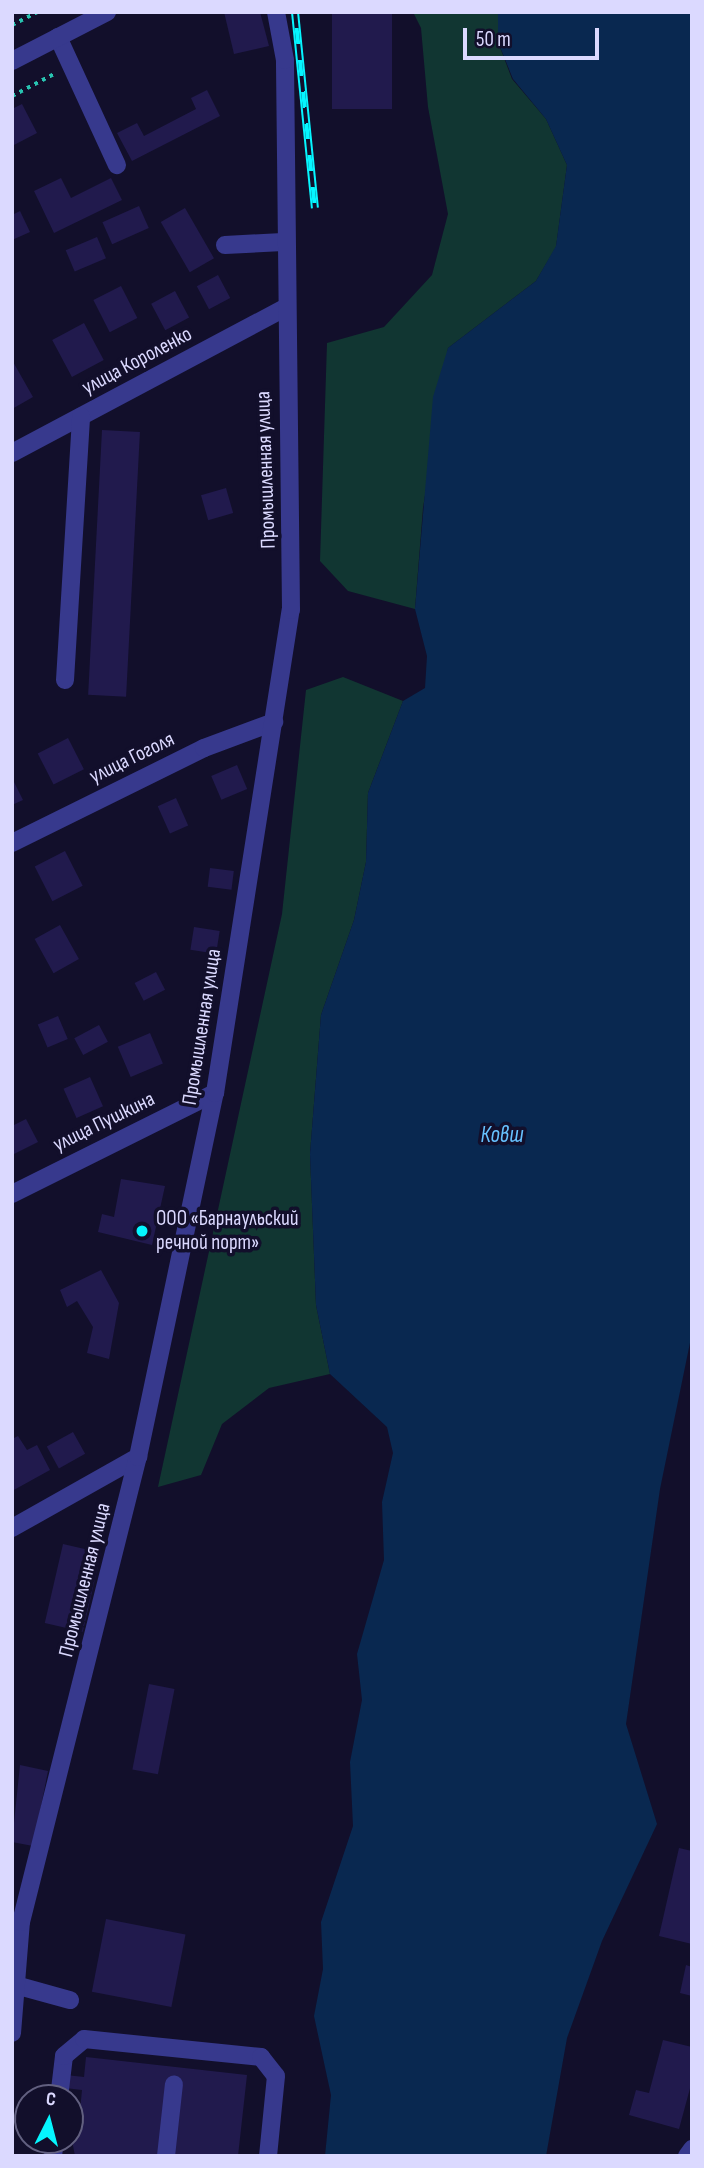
<!DOCTYPE html>
<html>
<head>
<meta charset="utf-8">
<style>
	body { margin:0 }
	#map { position:relative; width:704px; height:2168px; overflow:hidden; background:#120f2b; font-family:"Sofia Sans Condensed",sans-serif }
	div>[style] { position:absolute }
	[style*='--x'] { left:calc(var(--x)*1px); top:calc(var(--y)*1px); width:calc(var(--w)*1px); rotate:calc(var(--a)*1deg) }
	.green>* { inset:0; background:#113632 }
	.water>* { inset:0; background:#092850 }
	.building>* { inset:0; background:#211a4d; transform-origin:0 0 }
	.path>* { height:3.5px; margin-top:-1.75px; transform-origin:0; background:repeating-linear-gradient(90deg,#28c4b1 0 3.5px,transparent 0 8.5px) }
	.minor>* { height:18px; margin:-9px; padding:0 9px; transform-origin:9px; border-radius:9px; background:#37398d }
	.rail>* { height:8px; margin-top:-4px; transform-origin:0; background:repeating-linear-gradient(90deg,#120f2b 0 16px,#05f6ff 0 32px); box-sizing:border-box; border-block:2px solid #05f6ff }
	.dots>* { width:19px; height:19px; translate:-50% -50%; box-sizing:border-box; border:4px solid #120f2b; border-radius:50% }
	span { translate:-50% -50%; white-space:nowrap; text-align:center; line-height:1.15; -webkit-text-stroke:7px #120f2b; paint-order:stroke }
	.street-label { font-size:21px; color:#dbd9ff }
	.poi-label { font-size:21px; color:#dbd9ff }
	.left { translate:0 -50%; text-align:left }
	.water-label { font-size:23px; color:#67c2ff; font-style:italic }
	.frame { position:absolute; inset:0; border:14px solid #dbd9ff; pointer-events:none }
	.north { position:absolute; left:14px; top:2084px; width:70px; height:70px; box-sizing:border-box; background:#120f2b; border:2px solid #626080; border-radius:50%; rotate:6deg; font-size:19px; font-weight:700; line-height:28px; text-align:center; color:#dbd9ff }
	.north::after { content:''; display:block; margin:auto; width:24px; height:32px; background:#05f6ff; clip-path:polygon(50% 0,100% 100%,50% 72%,0 100%) }
	.scale { position:absolute; left:463px; top:28px; width:136px; height:32px; box-sizing:border-box; border:4px solid #dbd9ff; border-top:0; padding-left:9px; font-size:21px; line-height:24px; white-space:nowrap; color:#dbd9ff; -webkit-text-stroke:5px #120f2b; paint-order:stroke }
</style>
</head>
<body>
<div id="map">
	<div class="green">
		<i style="clip-path:polygon(413px 12px,498px 12px,498px 42px,512px 79px,546px 119px,567px 165px,556px 247px,536px 281px,448px 348px,423px 508px,415px 609px,348px 591px,320px 561px,327px 343px,384px 327px,432px 275px,448px 214px,428px 107px,421px 28px)"></i>
		<i style="clip-path:polygon(343px 677px,403px 701px,368px 793px,366px 862px,354px 920px,321px 1015px,310px 1154px,316px 1305px,330px 1374px,269px 1388px,222px 1424px,201px 1475px,158px 1487px,282px 914px,306px 690px)"></i>
	</div>
	<div class="water">
		<i style="clip-path:polygon(498px 12px,692px 12px,692px 1333px,660px 1489px,626px 1724px,657px 1824px,602px 1941px,567px 2038px,546px 2156px,325px 2156px,331px 2095px,314px 2016px,323px 1969px,321px 1922px,353px 1826px,350px 1762px,362px 1700px,357px 1654px,384px 1560px,382px 1502px,393px 1453px,387px 1427px,330px 1374px,316px 1305px,310px 1154px,321px 1015px,354px 920px,366px 862px,368px 793px,403px 701px,425px 688px,427px 656px,415px 609px,433px 397px,448px 348px,536px 281px,556px 246px,567px 165px,546px 119px,513px 79px,498px 42px)"></i>
	</div>
	<div class="building">
		<i style="clip-path:polygon(224px 12px,260px 12px,269px 46px,234px 54px)"></i>
		<i style="left:332px;top:12px;width:60px;height:97px"></i>
		<i style="clip-path:polygon(207px 90px,220px 116px,132px 161px,117px 133px,137px 123px,144px 136px,196px 109px,191px 98px)"></i>
		<i style="clip-path:polygon(22px 104px,37px 133px,14px 145px,12px 109px)"></i>
		<i style="clip-path:polygon(61px 178px,71px 198px,111px 178px,122px 200px,54px 233px,34px 191px)"></i>
		<i style="left:139px;top:206px;width:24px;height:40px;rotate:66deg"></i>
		<i style="left:185px;top:208px;width:58px;height:28px;rotate:60deg"></i>
		<i style="clip-path:polygon(20px 211px,30px 232px,12px 240px,12px 215px)"></i>
		<i style="left:97px;top:237px;width:23px;height:34px;rotate:67deg"></i>
		<i style="left:218px;top:275px;width:26px;height:24px;rotate:62deg"></i>
		<i style="left:121px;top:286px;width:36px;height:31px;rotate:63deg"></i>
		<i style="left:175px;top:291px;width:30px;height:27px;rotate:62deg"></i>
		<i style="left:84px;top:323px;width:42px;height:36px;rotate:62deg"></i>
		<i style="clip-path:polygon(12px 360px,33px 397px,12px 409px)"></i>
		<i style="left:102px;top:430px;width:38px;height:265px;rotate:3deg"></i>
		<i style="left:226px;top:488px;width:26px;height:26px;rotate:74deg"></i>
		<i style="left:68px;top:738px;width:35px;height:34px;rotate:63deg"></i>
		<i style="left:237px;top:765px;width:26px;height:28px;rotate:67deg"></i>
		<i style="clip-path:polygon(12px 778px,23px 800px,12px 805px)"></i>
		<i style="left:176px;top:798px;width:30px;height:20px;rotate:66deg"></i>
		<i style="left:65px;top:851px;width:39px;height:34px;rotate:63deg"></i>
		<i style="left:210px;top:868px;width:24px;height:19px;rotate:7deg"></i>
		<i style="left:60px;top:925px;width:39px;height:29px;rotate:61deg"></i>
		<i style="left:194px;top:927px;width:26px;height:23px;rotate:9deg"></i>
		<i style="left:156px;top:972px;width:20px;height:24px;rotate:63deg"></i>
		<i style="left:58px;top:1016px;width:25px;height:22px;rotate:67deg"></i>
		<i style="left:99px;top:1025px;width:19px;height:28px;rotate:62deg"></i>
		<i style="left:150px;top:1033px;width:33px;height:35px;rotate:67deg"></i>
		<i style="left:90px;top:1077px;width:32px;height:29px;rotate:66deg"></i>
		<i style="clip-path:polygon(26px 1119px,38px 1142px,12px 1155px,12px 1126px)"></i>
		<i style="clip-path:polygon(121px 1179px,165px 1186px,152px 1245px,98px 1232px,102px 1214px,114px 1217px)"></i>
		<i style="clip-path:polygon(101px 1270px,119px 1303px,109px 1359px,87px 1353px,93px 1327px,77px 1301px,67px 1307px,60px 1290px)"></i>
		<i style="left:73px;top:1432px;width:25px;height:30px;rotate:61deg"></i>
		<i style="clip-path:polygon(18px 1436px,27px 1450px,37px 1445px,50px 1470px,12px 1491px,12px 1439px)"></i>
		<i style="left:63px;top:1544px;width:39px;height:81px;rotate:13deg"></i>
		<i style="left:149px;top:1684px;width:26px;height:87px;rotate:11deg"></i>
		<i style="clip-path:polygon(20px 1765px,48px 1771px,33px 1846px,12px 1842px)"></i>
		<i style="clip-path:polygon(679px 1848px,692px 1851px,692px 1944px,659px 1936px)"></i>
		<i style="left:106px;top:1919px;width:81px;height:74px;rotate:11deg"></i>
		<i style="clip-path:polygon(686px 1965px,692px 1967px,692px 1996px,680px 1993px)"></i>
		<i style="clip-path:polygon(663px 2040px,692px 2047px,692px 2081px,679px 2129px,629px 2115px,636px 2090px,649px 2093px)"></i>
		<i style="clip-path:polygon(86px 2057px,247px 2075px,238px 2156px,75px 2156px,70px 2130px,78px 2131px,82px 2090px,65px 2088px,66px 2075px,84px 2077px)"></i>
	</div>
	<div class="path">
		<i style="--x:12;--y:25;--w:29;--a:-27"></i>
		<i style="--x:12;--y:96;--w:50;--a:-27.6"></i>
	</div>
	<div class="minor">
		<i style="--x:58;--y:37;--w:141;--a:65.3"></i>
		<i style="--x:12;--y:61;--w:107;--a:-27.3"></i>
		<i style="--x:225;--y:245;--w:58;--a:-3"></i>
		<i style="--x:12;--y:453;--w:307;--a:-28"></i>
		<i style="--x:65;--y:680;--w:264;--a:-86.5"></i>
		<i style="--x:12;--y:843;--w:214;--a:-26.3"></i>
		<i style="--x:204;--y:748;--w:75;--a:-20.4"></i>
		<i style="--x:12;--y:1194;--w:227;--a:-26.5"></i>
		<i style="--x:12;--y:1528;--w:145;--a:-29.4"></i>
		<i style="--x:19;--y:1986;--w:53;--a:15.4"></i>
		<i style="--x:12;--y:2033;--w:111;--a:-85.4"></i>
		<i style="--x:21;--y:1922;--w:479;--a:-75.9"></i>
		<i style="--x:138;--y:1457;--w:372;--a:-78.1"></i>
		<i style="--x:215;--y:1093;--w:489;--a:-81.1"></i>
		<i style="--x:291;--y:610;--w:550;--a:-90.63"></i>
		<i style="--x:285;--y:60;--w:49;--a:-100.6"></i>
		<i style="--x:59;--y:2098;--w:42;--a:-83.2"></i>
		<i style="--x:64;--y:2056;--w:26;--a:-40"></i>
		<i style="--x:84;--y:2039;--w:178;--a:5.8"></i>
		<i style="--x:261;--y:2057;--w:24;--a:52"></i>
		<i style="--x:276;--y:2076;--w:80;--a:95.7"></i>
		<i style="--x:53;--y:2156;--w:16;--a:-83"></i>
		<i style="--x:166;--y:2156;--w:72;--a:-83.7"></i>
		<i style="--x:687;--y:2156;--w:9;--a:-54"></i>
	</div>
	<div class="rail">
		<i style="--x:295;--y:12;--w:197;--a:84.2"></i>
	</div>
	<div class="dots">
		<i style="left:142px;top:1231px;background:#05f6ff"></i>
	</div>
	<div class="street-label">
		<span style="left:137px;top:361px;rotate:-28deg">улица Короленко</span>
		<span style="left:266px;top:470px;rotate:-92deg">Промышленная улица</span>
		<span style="left:132px;top:758px;rotate:-26deg">улица Гоголя</span>
		<span style="left:202px;top:1027px;rotate:-81deg">Промышленная улица</span>
		<span style="left:104px;top:1122px;rotate:-26deg">улица Пушкина</span>
		<span style="left:85px;top:1580px;rotate:-76deg">Промышленная улица</span>
	</div>
	<div class="poi-label">
		<span class="left" style="left:156px;top:1231px">ООО «Барнаульский<br>речной порт»</span>
	</div>
	<div class="water-label">
		<span style="left:502px;top:1135px">Ковш</span>
	</div>
	<div class="frame"></div>
	<div class="north">С</div>
	<div class="scale">50 m</div>
</div>
</body>
</html>
